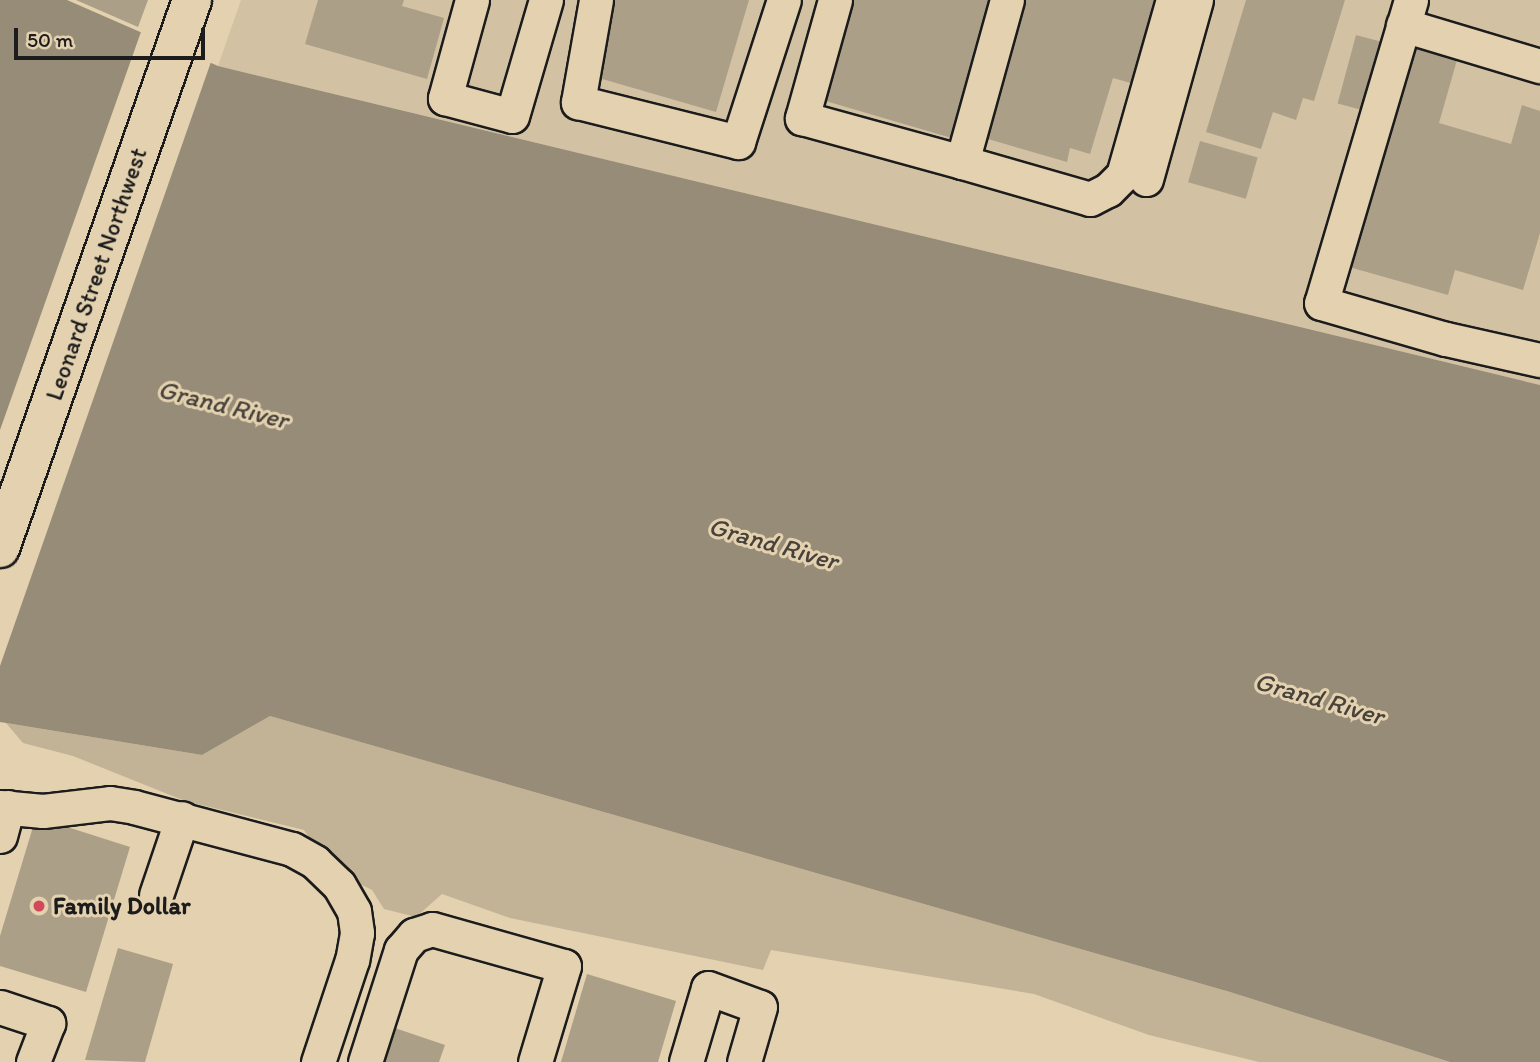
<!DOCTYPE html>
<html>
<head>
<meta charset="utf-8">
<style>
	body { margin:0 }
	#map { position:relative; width:1540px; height:1062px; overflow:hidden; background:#e3d1af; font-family:Itim,sans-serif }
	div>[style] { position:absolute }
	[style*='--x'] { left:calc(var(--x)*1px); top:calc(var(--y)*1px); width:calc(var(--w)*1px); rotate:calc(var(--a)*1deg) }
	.built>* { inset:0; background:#d2c2a3 }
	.green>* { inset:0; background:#c2b397 }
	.water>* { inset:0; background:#968c77 }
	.pier>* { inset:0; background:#e3d1af }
	.building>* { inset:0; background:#ac9f87; transform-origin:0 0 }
	.roads { filter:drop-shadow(2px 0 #1c1c1c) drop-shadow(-2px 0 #1c1c1c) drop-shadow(0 2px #1c1c1c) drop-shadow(0 -2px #1c1c1c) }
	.minor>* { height:33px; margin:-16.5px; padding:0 16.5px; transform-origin:16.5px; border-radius:16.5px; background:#e3d1af }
	.major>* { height:38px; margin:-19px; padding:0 19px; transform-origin:19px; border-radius:19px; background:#e3d1af }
	.dots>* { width:19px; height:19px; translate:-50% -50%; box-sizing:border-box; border:4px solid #e3d1af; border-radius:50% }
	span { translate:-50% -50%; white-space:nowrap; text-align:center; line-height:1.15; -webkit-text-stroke:6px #e3d1af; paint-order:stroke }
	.street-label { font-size:24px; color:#1c1c1c }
	.poi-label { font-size:24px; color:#1c1c1c; font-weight:700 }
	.left { translate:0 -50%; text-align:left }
	.water-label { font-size:26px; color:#47433c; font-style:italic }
	.scale { position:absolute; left:14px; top:28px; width:191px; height:32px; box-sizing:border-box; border:4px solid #1c1c1c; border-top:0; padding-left:9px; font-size:21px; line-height:24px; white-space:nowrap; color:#1c1c1c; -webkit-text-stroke:5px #e3d1af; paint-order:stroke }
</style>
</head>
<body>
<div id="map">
	<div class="built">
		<i style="clip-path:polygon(241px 0,1540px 0,1540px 385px,218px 66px)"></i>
	</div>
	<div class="green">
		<i style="clip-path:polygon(270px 716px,1230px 992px,1450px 1062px,1259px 1062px,1149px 1035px,1034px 994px,771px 950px,763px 970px,510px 918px,442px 894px,416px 917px,384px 909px,372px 890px,346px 877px,315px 847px,304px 830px,185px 801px,73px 756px,23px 743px,6px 723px,202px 755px)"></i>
	</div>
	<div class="water">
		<i style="clip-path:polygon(0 0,67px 0,218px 66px,1540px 385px,1540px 1062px,1450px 1062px,1230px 992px,270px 716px,202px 755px,0 722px)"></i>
	</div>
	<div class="pier">
		<i style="clip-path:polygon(142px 29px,212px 59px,0 666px,0 430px)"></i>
	</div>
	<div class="building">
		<i style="clip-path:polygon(76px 0,148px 0,138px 27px)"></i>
		<i style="clip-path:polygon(318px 0,404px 0,402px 6px,444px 18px,427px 79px,305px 44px)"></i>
		<i style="clip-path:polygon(614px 0,749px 0,716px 112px,592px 76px)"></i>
		<i style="clip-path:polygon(841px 0,996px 0,955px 139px,812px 97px)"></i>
		<i style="clip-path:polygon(1021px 0,1166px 0,1141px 86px,1113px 78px,1090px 154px,1070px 148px,1067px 162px,981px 137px)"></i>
		<i style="clip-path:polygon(1246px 0,1345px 0,1314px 101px,1303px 98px,1296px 120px,1273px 112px,1261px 149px,1206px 132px)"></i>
		<i style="left:1356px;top:35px;width:30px;height:71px;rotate:15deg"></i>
		<i style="clip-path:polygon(1413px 47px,1457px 60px,1439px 123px,1511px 144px,1522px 105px,1540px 111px,1540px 233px,1523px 290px,1455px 270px,1448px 295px,1349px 267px)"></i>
		<i style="left:1200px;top:141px;width:60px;height:43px;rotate:16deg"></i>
		<i style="clip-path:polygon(36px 817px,130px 847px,86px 992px,0 966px,0 936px)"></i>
		<i style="clip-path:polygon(118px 948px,173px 964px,145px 1062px,85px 1060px)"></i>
		<i style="clip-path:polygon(587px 974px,676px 1001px,658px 1062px,561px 1062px)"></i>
		<i style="clip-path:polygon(389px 1026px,445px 1045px,439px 1062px,377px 1062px)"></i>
	</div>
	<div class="roads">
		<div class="minor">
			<i style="--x:472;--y:0;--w:102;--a:105.4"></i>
			<i style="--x:445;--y:98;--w:69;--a:15"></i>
			<i style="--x:512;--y:116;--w:121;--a:-73.7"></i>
			<i style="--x:596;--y:0;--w:104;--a:100"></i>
			<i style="--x:578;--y:102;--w:165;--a:14"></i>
			<i style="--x:738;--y:142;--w:149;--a:-72.1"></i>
			<i style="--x:835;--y:0;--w:123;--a:105.6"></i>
			<i style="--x:802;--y:118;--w:166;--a:15.4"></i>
			<i style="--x:962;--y:162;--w:168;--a:-74.5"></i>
			<i style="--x:1411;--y:0;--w:316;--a:106.5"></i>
			<i style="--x:1321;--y:303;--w:130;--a:16.1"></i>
			<i style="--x:1446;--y:339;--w:96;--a:12.6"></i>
			<i style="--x:1403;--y:25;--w:143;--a:16.7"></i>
			<i style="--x:962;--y:162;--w:133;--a:16.1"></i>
			<i style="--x:1090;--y:199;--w:20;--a:-27"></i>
			<i style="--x:1108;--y:190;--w:21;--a:-45"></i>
			<i style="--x:1123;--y:175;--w:182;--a:-74.1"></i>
			<i style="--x:1146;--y:179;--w:186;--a:-74.4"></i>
			<i style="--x:0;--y:807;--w:43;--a:5.3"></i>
			<i style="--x:43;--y:811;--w:67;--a:-6.8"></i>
			<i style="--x:110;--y:803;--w:24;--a:9"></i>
			<i style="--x:134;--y:807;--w:163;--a:14.9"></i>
			<i style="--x:292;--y:849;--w:26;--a:29"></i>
			<i style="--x:315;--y:862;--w:33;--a:44"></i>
			<i style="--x:339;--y:885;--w:30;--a:60"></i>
			<i style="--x:354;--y:911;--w:22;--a:82"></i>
			<i style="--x:357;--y:933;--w:27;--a:100"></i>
			<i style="--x:352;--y:960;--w:108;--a:108.4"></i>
			<i style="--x:0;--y:836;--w:30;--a:-75"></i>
			<i style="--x:156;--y:895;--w:81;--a:-71.3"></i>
			<i style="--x:0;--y:1007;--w:51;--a:18.4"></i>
			<i style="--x:48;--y:1023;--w:42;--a:111"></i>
			<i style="--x:365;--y:1062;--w:118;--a:-72.2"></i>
			<i style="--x:401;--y:950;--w:20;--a:-49"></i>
			<i style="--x:414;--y:935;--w:19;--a:-18"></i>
			<i style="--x:432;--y:929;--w:137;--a:15.7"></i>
			<i style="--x:564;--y:966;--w:100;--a:106.8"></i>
			<i style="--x:686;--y:1062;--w:77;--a:-73.4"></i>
			<i style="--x:708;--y:988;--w:55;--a:20.1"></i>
			<i style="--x:760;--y:1007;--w:57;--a:106.2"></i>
		</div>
		<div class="major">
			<i style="--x:0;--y:548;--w:581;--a:-70.69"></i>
		</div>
	</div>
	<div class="dots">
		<i style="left:39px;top:906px;background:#d1495b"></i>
	</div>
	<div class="street-label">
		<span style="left:96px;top:274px;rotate:-71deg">Leonard Street Northwest</span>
	</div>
	<div class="poi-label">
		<span class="left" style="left:53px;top:906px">Family Dollar</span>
	</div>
	<div class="water-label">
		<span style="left:223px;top:405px;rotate:14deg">Grand River</span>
		<span style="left:773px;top:544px;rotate:16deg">Grand River</span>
		<span style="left:1319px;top:699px;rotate:16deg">Grand River</span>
	</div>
	<div class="scale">50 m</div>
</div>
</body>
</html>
